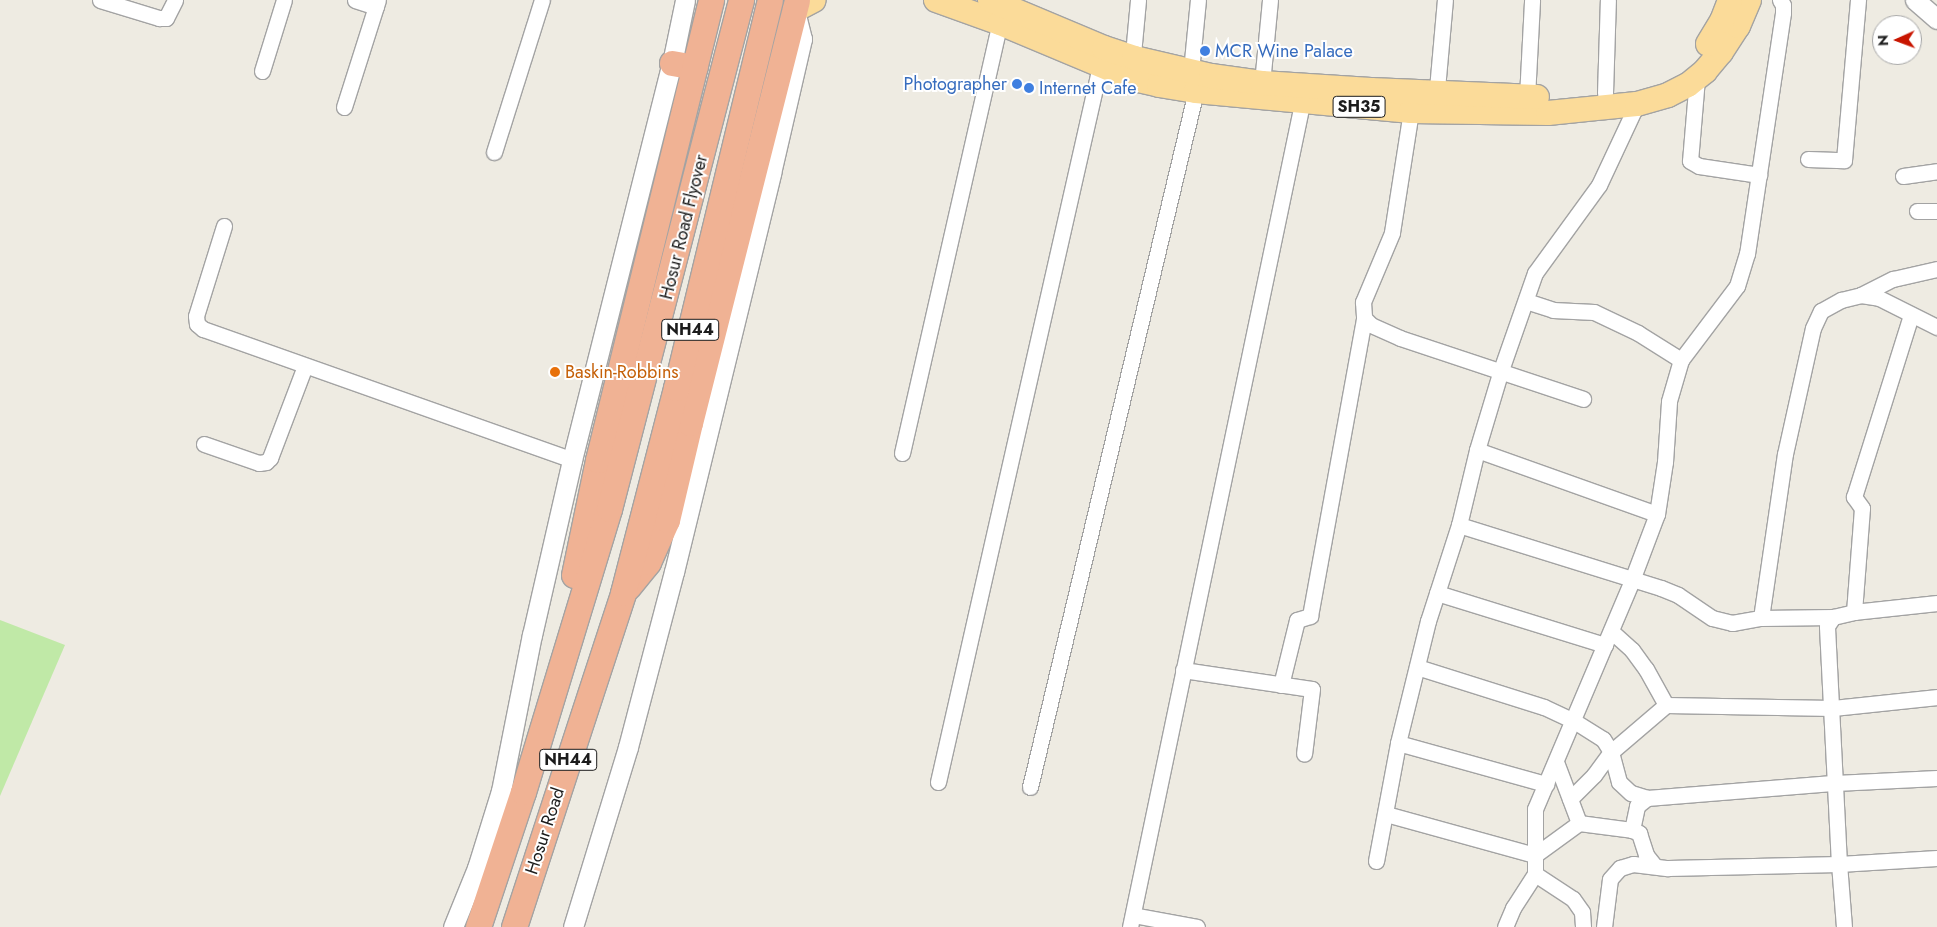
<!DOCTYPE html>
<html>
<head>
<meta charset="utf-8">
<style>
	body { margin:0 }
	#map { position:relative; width:1937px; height:927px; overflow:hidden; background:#eeebe2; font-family:Jost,sans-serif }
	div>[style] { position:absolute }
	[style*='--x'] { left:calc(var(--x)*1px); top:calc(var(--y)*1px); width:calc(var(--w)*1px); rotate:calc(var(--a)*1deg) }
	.grass>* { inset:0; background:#c0e9a7 }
	.roads { filter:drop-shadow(1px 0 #a3a3a3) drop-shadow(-1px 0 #a3a3a3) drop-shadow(0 1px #a3a3a3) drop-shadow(0 -1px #a3a3a3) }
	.minor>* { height:15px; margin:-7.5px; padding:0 7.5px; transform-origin:7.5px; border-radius:7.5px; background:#fff }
	.tertiary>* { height:19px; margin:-9.5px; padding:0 9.5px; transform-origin:9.5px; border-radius:9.5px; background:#fff }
	.primary>* { height:24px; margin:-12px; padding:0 12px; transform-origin:12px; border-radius:12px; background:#fbdb99 }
	.trunk>* { height:25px; margin:-12.5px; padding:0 12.5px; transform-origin:12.5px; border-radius:12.5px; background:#f0b294 }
	.dots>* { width:14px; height:14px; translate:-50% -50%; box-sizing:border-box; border:2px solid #fff; border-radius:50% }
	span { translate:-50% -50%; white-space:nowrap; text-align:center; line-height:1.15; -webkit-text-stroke:4px #fff; paint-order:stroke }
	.shield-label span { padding:1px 4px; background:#fff; border:1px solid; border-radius:4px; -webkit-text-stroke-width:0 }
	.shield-label { font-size:16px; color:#1c1c1c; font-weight:700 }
	.shop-label { font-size:18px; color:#366cbe }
	.left { translate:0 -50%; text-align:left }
	.right { translate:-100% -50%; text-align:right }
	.street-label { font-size:18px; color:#1c1c1c }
	.food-label { font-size:18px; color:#c56008 }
	.north { position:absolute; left:1872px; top:15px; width:50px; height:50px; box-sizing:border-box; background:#fff; border:1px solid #a4a4a4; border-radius:50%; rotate:268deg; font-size:14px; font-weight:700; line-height:20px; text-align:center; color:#1c1c1c }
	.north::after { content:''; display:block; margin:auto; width:18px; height:22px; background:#c81500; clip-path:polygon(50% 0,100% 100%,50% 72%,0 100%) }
</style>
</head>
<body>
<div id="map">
	<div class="grass">
		<i style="clip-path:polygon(0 620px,65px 645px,0 796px)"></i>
	</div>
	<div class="roads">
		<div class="minor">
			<i style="--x:100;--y:0;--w:62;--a:17"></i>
			<i style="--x:159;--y:18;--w:7;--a:0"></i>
			<i style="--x:166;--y:18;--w:20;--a:-63"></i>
			<i style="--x:355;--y:0;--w:22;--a:18"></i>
			<i style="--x:1132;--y:65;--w:65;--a:-84.7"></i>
			<i style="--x:262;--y:71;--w:74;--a:-72.8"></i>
			<i style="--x:1191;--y:71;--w:71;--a:-84.4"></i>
			<i style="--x:1697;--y:78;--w:83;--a:94.8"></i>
			<i style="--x:1690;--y:161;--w:10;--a:29"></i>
			<i style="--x:1699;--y:166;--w:61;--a:8.5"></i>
			<i style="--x:1262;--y:83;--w:83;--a:-84.5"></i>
			<i style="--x:1605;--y:93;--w:93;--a:-88.2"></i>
			<i style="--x:1527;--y:97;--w:97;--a:-87"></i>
			<i style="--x:1436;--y:100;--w:100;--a:-84.9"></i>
			<i style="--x:344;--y:107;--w:112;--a:-72.4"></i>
			<i style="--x:1411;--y:111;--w:123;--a:98.9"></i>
			<i style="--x:1392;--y:233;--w:75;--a:112.8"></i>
			<i style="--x:1363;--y:302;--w:16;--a:86"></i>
			<i style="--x:1364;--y:318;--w:10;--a:45"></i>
			<i style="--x:1371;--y:325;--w:32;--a:24"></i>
			<i style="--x:1400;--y:338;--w:193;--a:18.4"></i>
			<i style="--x:494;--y:152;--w:159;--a:-72.5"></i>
			<i style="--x:1808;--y:159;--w:36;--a:2"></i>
			<i style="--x:1844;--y:160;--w:161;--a:-85"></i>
			<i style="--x:1903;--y:176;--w:34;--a:-8"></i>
			<i style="--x:1917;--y:211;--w:20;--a:0"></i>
			<i style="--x:224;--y:226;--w:94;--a:107.3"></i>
			<i style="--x:196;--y:316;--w:8;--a:83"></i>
			<i style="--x:197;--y:324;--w:8;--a:40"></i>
			<i style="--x:203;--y:329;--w:392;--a:19.5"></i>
			<i style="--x:1861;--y:295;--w:36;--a:-27"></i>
			<i style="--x:1893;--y:279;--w:45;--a:-12.8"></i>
			<i style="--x:1526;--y:301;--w:28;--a:18"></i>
			<i style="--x:1553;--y:310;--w:41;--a:2.8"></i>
			<i style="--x:1594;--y:312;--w:49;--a:25.5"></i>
			<i style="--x:1638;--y:333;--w:51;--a:32.1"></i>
			<i style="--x:204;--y:444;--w:58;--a:19.1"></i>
			<i style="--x:259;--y:463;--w:7;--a:-8"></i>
			<i style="--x:266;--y:462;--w:6;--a:-45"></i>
			<i style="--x:270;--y:458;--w:98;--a:-69.2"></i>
			<i style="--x:1477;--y:450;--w:191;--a:19.6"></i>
			<i style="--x:902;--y:453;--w:441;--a:-77.2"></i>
			<i style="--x:1459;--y:525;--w:212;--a:17.3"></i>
			<i style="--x:1661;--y:588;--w:18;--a:22"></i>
			<i style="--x:1678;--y:595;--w:41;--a:34.1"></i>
			<i style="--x:1712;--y:618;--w:21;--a:14"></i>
			<i style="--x:1732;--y:623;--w:29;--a:-10"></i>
			<i style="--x:1437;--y:593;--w:176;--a:17.2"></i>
			<i style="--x:1854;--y:612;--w:104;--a:-85.6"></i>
			<i style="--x:1862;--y:508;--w:14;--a:-126"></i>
			<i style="--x:1854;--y:497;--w:191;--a:-72.6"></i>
			<i style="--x:1833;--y:617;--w:72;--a:179.2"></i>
			<i style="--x:1761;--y:618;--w:166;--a:-81.7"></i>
			<i style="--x:1785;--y:454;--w:129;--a:-77.5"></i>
			<i style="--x:1813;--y:328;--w:19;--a:-65"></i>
			<i style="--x:1821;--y:311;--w:23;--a:-29"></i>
			<i style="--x:1841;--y:300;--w:21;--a:-14"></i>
			<i style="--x:1861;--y:295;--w:18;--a:9"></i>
			<i style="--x:1879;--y:298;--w:65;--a:26.6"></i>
			<i style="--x:1611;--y:631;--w:28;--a:42"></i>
			<i style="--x:1632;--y:650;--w:24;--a:54"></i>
			<i style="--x:1646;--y:669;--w:41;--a:60.9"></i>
			<i style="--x:1417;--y:667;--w:133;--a:17.5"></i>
			<i style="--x:1544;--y:707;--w:33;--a:25"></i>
			<i style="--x:1574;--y:721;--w:34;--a:32"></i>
			<i style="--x:1603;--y:739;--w:15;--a:58"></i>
			<i style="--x:1611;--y:752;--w:31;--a:75"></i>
			<i style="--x:1619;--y:782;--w:16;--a:43"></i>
			<i style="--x:1631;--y:793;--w:17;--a:17"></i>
			<i style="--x:1647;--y:798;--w:189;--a:-4.6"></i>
			<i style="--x:1835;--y:783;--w:102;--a:-2.8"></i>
			<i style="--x:1183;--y:670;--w:130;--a:8.4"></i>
			<i style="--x:1312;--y:689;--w:65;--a:97"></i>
			<i style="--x:1281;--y:685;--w:67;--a:-76.2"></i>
			<i style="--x:1297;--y:620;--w:14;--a:-17"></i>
			<i style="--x:1310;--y:616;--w:303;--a:-79.7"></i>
			<i style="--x:1398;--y:743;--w:154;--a:15.5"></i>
			<i style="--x:1556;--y:762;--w:65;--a:69.3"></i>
			<i style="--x:938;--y:782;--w:743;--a:-77.25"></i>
			<i style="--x:1030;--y:787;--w:716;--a:-76.59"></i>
			<i style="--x:1570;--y:799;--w:34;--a:-45"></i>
			<i style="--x:1594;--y:775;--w:29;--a:-54"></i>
			<i style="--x:1611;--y:752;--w:72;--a:-40.5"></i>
			<i style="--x:1666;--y:705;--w:167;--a:1"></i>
			<i style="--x:1833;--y:708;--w:105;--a:-6"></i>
			<i style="--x:1386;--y:814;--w:155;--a:15.4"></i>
			<i style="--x:1535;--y:855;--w:54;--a:-36"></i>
			<i style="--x:1579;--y:823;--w:53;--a:7.5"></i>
			<i style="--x:1632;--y:830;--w:8;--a:23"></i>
			<i style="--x:1639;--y:833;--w:23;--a:72"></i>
			<i style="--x:1646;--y:855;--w:14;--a:51"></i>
			<i style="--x:1632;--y:830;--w:25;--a:-78"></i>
			<i style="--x:1637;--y:806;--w:13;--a:-39"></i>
			<i style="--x:1376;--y:861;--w:120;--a:-79.4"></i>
			<i style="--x:1398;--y:743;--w:126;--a:-76.2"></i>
			<i style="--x:1428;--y:621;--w:101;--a:-72.1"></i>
			<i style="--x:1459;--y:525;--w:77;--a:-76.5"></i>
			<i style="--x:1477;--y:450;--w:84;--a:-73.3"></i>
			<i style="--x:1501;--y:370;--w:103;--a:-70.7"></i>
			<i style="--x:1535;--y:273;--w:109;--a:-54"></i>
			<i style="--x:1599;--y:185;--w:89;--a:-64.9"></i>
			<i style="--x:1535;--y:874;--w:45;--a:33.3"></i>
			<i style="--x:1573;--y:899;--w:16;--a:55"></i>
			<i style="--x:1582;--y:912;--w:15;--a:86"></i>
			<i style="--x:1133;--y:915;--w:65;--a:10.6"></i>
			<i style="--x:1130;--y:927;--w:851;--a:-78.2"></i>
			<i style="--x:1505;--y:927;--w:21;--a:-67"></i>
			<i style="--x:1513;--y:908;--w:40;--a:-57.1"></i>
			<i style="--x:1535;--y:874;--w:65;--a:-90"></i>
			<i style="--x:1535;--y:809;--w:249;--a:-67"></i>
			<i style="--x:1632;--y:580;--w:71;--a:-69.3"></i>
			<i style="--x:1657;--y:514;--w:53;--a:-81.3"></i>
			<i style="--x:1665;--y:462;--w:61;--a:-86.2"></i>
			<i style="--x:1669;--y:401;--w:43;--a:-73.7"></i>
			<i style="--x:1681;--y:360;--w:93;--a:-52.9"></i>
			<i style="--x:1737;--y:286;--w:34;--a:-73"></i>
			<i style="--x:1747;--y:254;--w:244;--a:-81.5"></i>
			<i style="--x:1783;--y:13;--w:8;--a:-90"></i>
			<i style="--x:1783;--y:5;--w:6;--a:-121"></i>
			<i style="--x:1604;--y:927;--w:48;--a:-82.9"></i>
			<i style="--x:1610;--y:879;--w:15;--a:-48"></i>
			<i style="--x:1620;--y:868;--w:14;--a:-17"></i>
			<i style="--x:1633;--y:864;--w:35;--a:7"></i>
			<i style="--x:1668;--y:868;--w:171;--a:-1.3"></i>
			<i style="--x:1839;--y:864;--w:98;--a:-3.5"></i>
			<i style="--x:1844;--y:927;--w:63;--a:-94.5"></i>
			<i style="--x:1839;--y:864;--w:238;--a:-92.9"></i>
			<i style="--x:1827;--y:626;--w:11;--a:-56"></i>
			<i style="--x:1833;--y:617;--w:22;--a:-13"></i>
			<i style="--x:1854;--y:612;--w:83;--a:-6.2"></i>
		</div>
		<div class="tertiary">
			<i style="--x:1915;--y:0;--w:29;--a:41"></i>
			<i style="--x:453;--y:927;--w:64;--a:-67.9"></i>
			<i style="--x:477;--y:868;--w:81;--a:-72.7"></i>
			<i style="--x:501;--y:791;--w:159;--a:-78.8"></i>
			<i style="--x:532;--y:635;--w:180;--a:-77.1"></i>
			<i style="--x:572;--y:460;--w:409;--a:-75.9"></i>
			<i style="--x:672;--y:63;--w:64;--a:-78.3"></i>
			<i style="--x:573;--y:927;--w:188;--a:-73"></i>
			<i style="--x:628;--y:747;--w:181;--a:-75.3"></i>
			<i style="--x:674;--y:572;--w:411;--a:-76.3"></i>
			<i style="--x:771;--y:173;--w:138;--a:-77"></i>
			<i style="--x:802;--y:39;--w:29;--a:-104"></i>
		</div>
		<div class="primary">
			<i style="--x:936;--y:0;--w:68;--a:19.8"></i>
			<i style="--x:1000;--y:23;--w:145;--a:22.7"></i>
			<i style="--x:1134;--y:79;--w:26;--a:13"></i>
			<i style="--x:1159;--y:85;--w:37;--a:9"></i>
			<i style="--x:1196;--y:91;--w:216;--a:5.3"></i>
			<i style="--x:1411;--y:111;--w:137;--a:0.8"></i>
			<i style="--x:1548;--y:113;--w:89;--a:-5.8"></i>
			<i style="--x:1637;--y:104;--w:32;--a:-16"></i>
			<i style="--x:1668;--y:95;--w:22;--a:-27"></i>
			<i style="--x:1688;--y:85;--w:22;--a:-39"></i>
			<i style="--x:1705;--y:71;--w:25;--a:-50"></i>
			<i style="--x:1721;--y:52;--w:31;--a:-57"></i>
			<i style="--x:1738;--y:26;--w:28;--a:-67"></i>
			<i style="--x:990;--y:0;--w:124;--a:22.8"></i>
			<i style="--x:1104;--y:48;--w:32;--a:18"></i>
			<i style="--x:1134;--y:58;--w:79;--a:13.2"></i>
			<i style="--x:1211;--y:76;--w:51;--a:7.8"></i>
			<i style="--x:1262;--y:83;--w:109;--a:3.7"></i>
			<i style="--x:1371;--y:90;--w:166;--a:2.4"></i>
			<i style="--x:795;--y:10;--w:21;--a:-28"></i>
			<i style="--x:1708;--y:44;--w:27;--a:-59"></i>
			<i style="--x:1722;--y:21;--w:22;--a:-69"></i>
		</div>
		<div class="trunk">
			<i style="--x:672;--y:63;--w:23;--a:10"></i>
			<i style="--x:574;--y:575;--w:117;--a:-78.2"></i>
			<i style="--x:598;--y:460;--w:474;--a:-76.2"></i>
			<i style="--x:628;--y:587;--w:32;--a:-51"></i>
			<i style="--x:648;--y:562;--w:46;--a:-65.7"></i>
			<i style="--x:667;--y:520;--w:100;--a:-76.7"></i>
			<i style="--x:690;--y:423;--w:436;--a:-75.8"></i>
			<i style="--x:478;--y:927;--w:142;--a:-71.6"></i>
			<i style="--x:523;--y:792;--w:296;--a:-73.1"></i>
			<i style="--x:609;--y:509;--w:526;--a:-75.46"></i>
			<i style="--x:514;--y:927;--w:351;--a:-71.9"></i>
			<i style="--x:623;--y:593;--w:212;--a:-75.5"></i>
			<i style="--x:676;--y:388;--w:399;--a:-76.4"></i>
		</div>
	</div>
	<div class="dots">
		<i style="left:1205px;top:51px;background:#3f7fe0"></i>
		<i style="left:1017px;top:84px;background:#3f7fe0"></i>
		<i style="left:1029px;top:88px;background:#3f7fe0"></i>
		<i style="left:555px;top:372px;background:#e8710a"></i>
	</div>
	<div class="shield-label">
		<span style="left:1359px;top:107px">SH35</span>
		<span style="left:690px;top:330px">NH44</span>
		<span style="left:568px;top:760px">NH44</span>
	</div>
	<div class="shop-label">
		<span class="left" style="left:1215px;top:51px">MCR Wine Palace</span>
		<span class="right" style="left:1007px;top:84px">Photographer</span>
		<span class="left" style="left:1039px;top:88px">Internet Cafe</span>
	</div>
	<div class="street-label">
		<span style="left:684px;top:227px;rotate:-76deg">Hosur Road Flyover</span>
		<span style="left:545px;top:831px;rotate:-72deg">Hosur Road</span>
	</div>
	<div class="food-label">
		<span class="left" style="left:565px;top:372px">Baskin-Robbins</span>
	</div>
	<div class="north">N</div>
</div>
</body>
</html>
